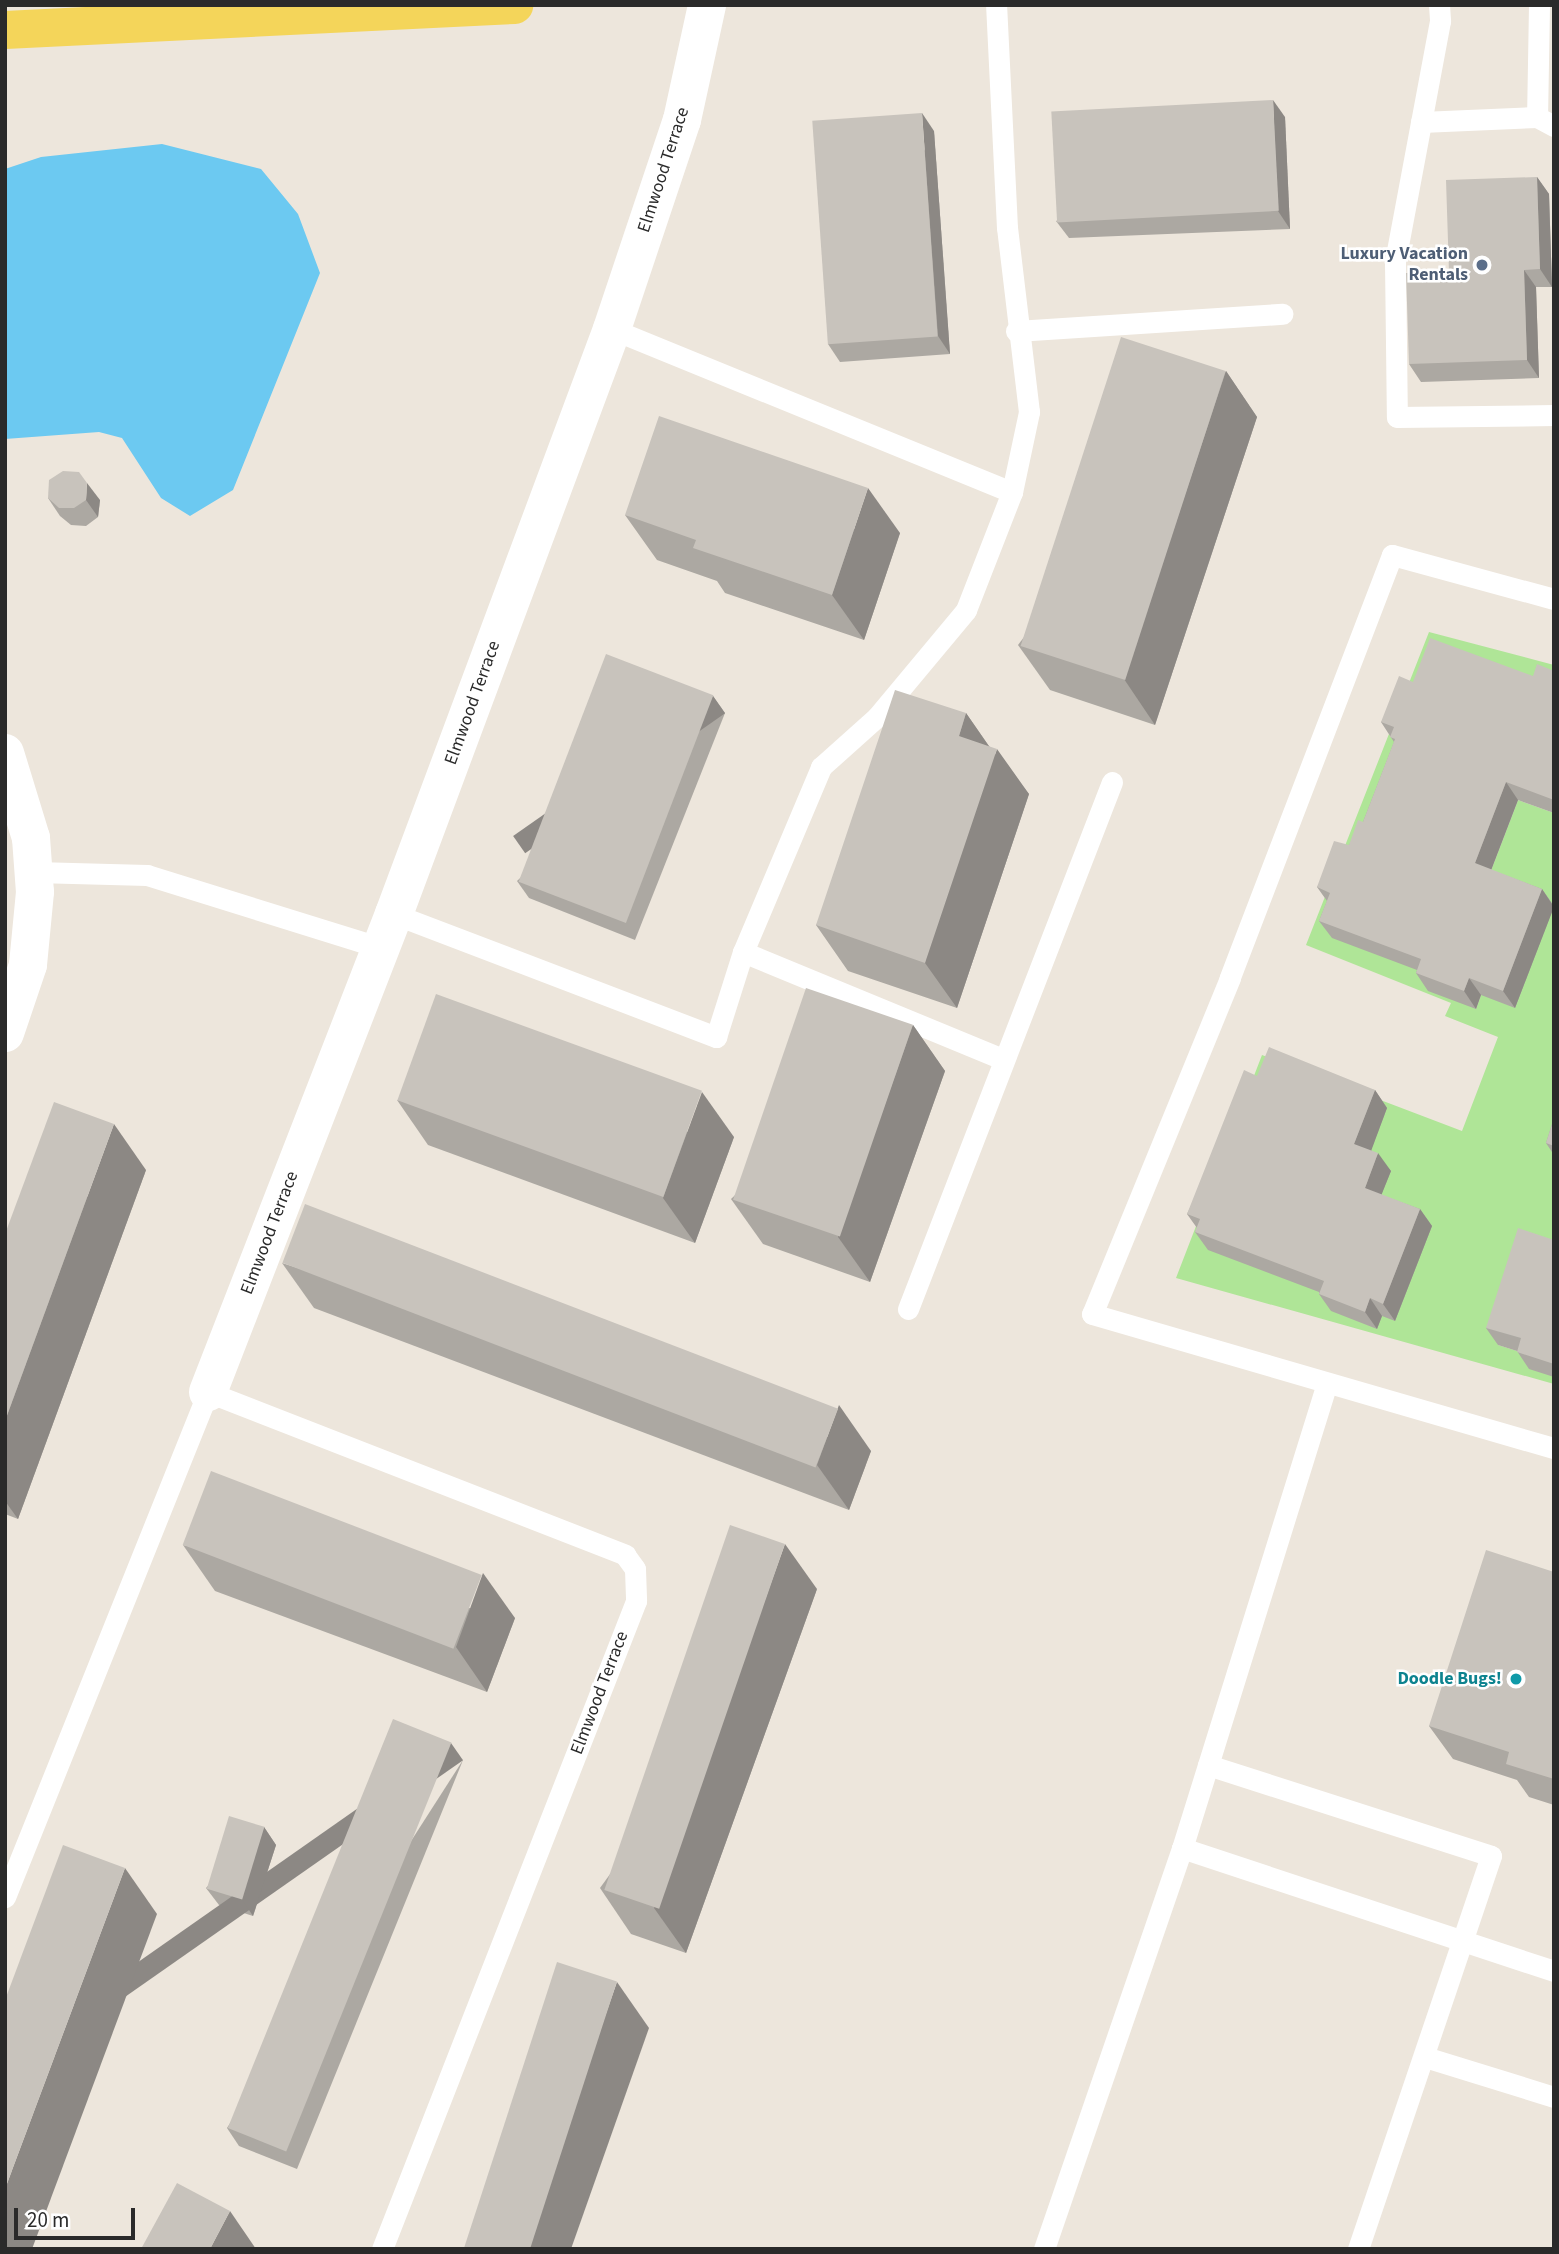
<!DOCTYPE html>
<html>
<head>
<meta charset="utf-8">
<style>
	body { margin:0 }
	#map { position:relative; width:1559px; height:2254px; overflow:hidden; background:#ede6dc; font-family:"Source Sans 3",sans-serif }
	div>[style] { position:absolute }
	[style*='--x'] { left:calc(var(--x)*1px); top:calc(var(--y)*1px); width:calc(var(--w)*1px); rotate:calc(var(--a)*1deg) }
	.green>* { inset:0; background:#afe597 }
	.water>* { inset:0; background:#6cc9f1 }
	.lane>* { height:21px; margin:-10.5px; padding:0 10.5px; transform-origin:10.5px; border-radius:10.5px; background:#fff }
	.street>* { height:38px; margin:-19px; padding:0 19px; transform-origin:19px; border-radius:19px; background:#fff }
	.primary>* { height:38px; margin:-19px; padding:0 19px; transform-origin:19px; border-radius:19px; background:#f4d55a }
	.wall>* { inset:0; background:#aca8a2 }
	.shaded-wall>* { inset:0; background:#8c8884; transform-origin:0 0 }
	.building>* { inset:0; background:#c8c3bc; transform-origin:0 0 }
	.dots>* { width:19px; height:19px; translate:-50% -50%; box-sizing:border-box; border:4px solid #fff; border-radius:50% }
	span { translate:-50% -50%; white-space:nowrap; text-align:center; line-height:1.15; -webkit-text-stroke:5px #fff; paint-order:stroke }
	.street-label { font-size:18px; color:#2a2a2a }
	.service-label { font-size:18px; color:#4e5e75; font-weight:700 }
	.right { translate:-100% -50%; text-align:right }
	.culture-label { font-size:18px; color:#0d838f; font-weight:700 }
	.frame { position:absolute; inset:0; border:7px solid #2a2a2a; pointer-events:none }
	.scale { position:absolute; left:14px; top:2208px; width:121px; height:32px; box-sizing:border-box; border:4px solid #2a2a2a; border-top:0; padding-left:9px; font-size:21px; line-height:24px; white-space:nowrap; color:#2a2a2a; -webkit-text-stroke:5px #fff; paint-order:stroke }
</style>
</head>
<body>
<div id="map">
	<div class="green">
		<i style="clip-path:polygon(1429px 632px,1554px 665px,1554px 683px,1433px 977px,1476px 1009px,1481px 995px,1554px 907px,1554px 1253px,1498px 1345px,1533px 1356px,1554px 1377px,1554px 1384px,1176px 1278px,1262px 1055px,1462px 1131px,1498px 1037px,1445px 1016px,1451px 1003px,1306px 945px)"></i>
		<i style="clip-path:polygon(1518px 800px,1554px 813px,1554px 906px,1487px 881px)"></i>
	</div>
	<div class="water">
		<i style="clip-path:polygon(162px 144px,261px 169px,298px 214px,320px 273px,233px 490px,190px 516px,161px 498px,122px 438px,99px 432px,5px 439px,5px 169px,41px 157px)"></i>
	</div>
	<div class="lane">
		<i style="--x:1439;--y:5;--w:16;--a:86"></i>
		<i style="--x:1440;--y:21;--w:245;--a:100.6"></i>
		<i style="--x:1395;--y:262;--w:155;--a:89.3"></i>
		<i style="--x:1397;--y:417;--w:157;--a:-0.7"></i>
		<i style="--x:1539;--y:5;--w:112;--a:91"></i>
		<i style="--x:1537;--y:117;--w:19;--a:28"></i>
		<i style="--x:1421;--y:122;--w:116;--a:-2.5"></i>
		<i style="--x:612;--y:329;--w:432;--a:22.2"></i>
		<i style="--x:1016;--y:331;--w:267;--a:-3.7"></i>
		<i style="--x:1554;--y:599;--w:168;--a:-164.8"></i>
		<i style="--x:1392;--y:555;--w:453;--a:111"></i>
		<i style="--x:1230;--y:978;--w:363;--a:112.3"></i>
		<i style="--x:1092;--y:1314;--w:481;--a:16.2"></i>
		<i style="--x:35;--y:872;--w:112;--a:1.5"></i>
		<i style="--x:147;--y:875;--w:245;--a:17.3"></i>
		<i style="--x:394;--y:914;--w:345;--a:20.9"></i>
		<i style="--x:716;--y:1037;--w:89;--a:-72.4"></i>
		<i style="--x:743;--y:952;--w:201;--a:-67.1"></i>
		<i style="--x:821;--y:767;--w:75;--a:-41.8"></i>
		<i style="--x:877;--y:717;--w:139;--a:-50.2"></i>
		<i style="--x:966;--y:610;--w:127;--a:-68.7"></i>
		<i style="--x:1012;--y:492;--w:82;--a:-78"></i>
		<i style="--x:1029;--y:412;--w:185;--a:-96.8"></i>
		<i style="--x:1007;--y:228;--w:223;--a:-92.8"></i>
		<i style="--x:743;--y:952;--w:280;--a:22.4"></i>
		<i style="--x:908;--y:1309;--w:565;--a:-68.84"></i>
		<i style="--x:1327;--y:1383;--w:487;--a:107.3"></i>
		<i style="--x:1182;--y:1848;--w:392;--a:18.3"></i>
		<i style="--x:1208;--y:1765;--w:297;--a:17.8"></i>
		<i style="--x:1491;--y:1856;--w:415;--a:108.7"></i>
		<i style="--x:5;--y:1897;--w:544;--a:-68.1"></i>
		<i style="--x:208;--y:1392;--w:448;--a:21.3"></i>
		<i style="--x:625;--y:1555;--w:17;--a:54"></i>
		<i style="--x:635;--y:1569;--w:32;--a:88"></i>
		<i style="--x:636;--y:1601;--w:696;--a:111.4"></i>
		<i style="--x:1425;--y:2057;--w:135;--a:17.2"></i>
		<i style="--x:1044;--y:2249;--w:424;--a:-71"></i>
	</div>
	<div class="street">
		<i style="--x:5;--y:753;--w:89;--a:73"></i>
		<i style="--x:31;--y:838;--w:54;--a:85.8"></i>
		<i style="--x:35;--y:892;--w:73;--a:95.5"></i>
		<i style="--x:28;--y:965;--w:72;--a:108.7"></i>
		<i style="--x:208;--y:1392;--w:513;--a:-68.74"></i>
		<i style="--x:394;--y:914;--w:624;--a:-69.56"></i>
		<i style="--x:612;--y:329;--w:220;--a:-71.5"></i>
		<i style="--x:682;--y:120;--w:118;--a:-77.7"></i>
	</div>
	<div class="primary">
		<i style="--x:5;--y:30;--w:510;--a:-2.81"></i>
	</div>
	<div class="wall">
		<i style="clip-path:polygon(1285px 117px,1290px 229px,1069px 238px,1056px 221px)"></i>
		<i style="clip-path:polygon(934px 131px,950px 354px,840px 362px,828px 344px)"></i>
		<i style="clip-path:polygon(1537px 177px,1549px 194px,1552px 287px,1536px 287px,1539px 378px,1421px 382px,1409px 364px,1449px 272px)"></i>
		<i style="clip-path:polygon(1226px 371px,1257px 417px,1155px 725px,1050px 690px,1018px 645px)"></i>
		<i style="clip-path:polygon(48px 498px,100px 500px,98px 517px,86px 526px,71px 525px,60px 516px)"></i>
		<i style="clip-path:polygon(625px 515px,900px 533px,864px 640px,725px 593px,717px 581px,657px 560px)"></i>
		<i style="clip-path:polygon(1554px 671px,1554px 813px,1518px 800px,1491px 870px,1542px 889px,1554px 906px,1515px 1008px,1481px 995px,1476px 1009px,1428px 991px,1416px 973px,1417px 970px,1332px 938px,1319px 921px,1327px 901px,1317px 887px,1349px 845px,1363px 822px,1394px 742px,1381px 722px,1413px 682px,1533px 676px)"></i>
		<i style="clip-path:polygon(713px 696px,725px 713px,635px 940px,529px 898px,517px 881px)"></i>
		<i style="clip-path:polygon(966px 713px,989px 746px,1029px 794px,957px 1008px,848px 971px,816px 925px)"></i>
		<i style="clip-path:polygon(913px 1025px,945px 1071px,870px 1282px,763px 1244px,731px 1199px)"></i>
		<i style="clip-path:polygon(1257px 1076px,1375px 1090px,1387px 1108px,1371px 1150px,1391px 1171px,1381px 1195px,1420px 1209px,1432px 1226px,1395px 1321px,1382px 1316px,1377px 1329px,1331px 1311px,1319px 1294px,1319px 1292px,1208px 1250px,1195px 1232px,1197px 1228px,1187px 1214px)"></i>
		<i style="clip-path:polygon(397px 1100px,734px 1137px,695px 1243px,428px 1145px)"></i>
		<i style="clip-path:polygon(1554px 1118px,1554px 1155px,1546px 1143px)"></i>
		<i style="clip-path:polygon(146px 1170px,18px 1519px,5px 1514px,5px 1234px)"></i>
		<i style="clip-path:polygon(1554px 1240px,1554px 1377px,1529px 1369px,1517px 1351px,1498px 1345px,1486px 1328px)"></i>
		<i style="clip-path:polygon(282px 1263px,871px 1451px,849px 1510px,314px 1308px)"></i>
		<i style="clip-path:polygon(183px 1545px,515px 1618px,487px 1692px,215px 1591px)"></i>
		<i style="clip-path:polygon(1554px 1572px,1554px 1805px,1529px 1797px,1517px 1780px,1453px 1759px,1429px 1726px)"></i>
		<i style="clip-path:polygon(817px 1589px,686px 1953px,631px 1934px,600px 1888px)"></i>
		<i style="clip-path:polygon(463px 1760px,297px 2169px,239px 2146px,227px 2128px)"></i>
		<i style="clip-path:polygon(264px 1827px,276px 1845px,253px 1916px,219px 1905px,206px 1888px)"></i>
	</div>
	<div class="shaded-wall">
		<i style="clip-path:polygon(1273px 100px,1285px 117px,1290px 229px,1278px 211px)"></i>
		<i style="clip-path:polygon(922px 113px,934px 131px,950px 354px,938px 336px)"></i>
		<i style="clip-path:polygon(1537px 177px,1549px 194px,1552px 287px,1540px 269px)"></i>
		<i style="clip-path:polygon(1524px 270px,1536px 287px,1539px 378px,1527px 360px)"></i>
		<i style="clip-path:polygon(1226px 371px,1257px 417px,1155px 725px,1124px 679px)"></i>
		<i style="clip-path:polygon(87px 483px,100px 500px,98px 517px,86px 500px)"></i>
		<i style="clip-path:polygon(868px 488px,900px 533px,864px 640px,832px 595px)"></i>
		<i style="left:713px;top:696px;width:21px;height:244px;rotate:55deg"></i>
		<i style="clip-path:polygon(966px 713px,995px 755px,997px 749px,1029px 794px,957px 1008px,925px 963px,959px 736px)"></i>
		<i style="clip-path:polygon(1506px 782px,1518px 800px,1487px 881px,1475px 863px)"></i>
		<i style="clip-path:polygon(1542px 889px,1554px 907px,1515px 1008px,1503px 991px)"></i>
		<i style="clip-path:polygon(1469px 978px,1481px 995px,1476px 1009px,1464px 991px)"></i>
		<i style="clip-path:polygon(913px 1025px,945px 1071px,870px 1282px,838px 1237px)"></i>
		<i style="clip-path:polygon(1375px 1090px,1387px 1108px,1367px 1162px,1354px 1144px)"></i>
		<i style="clip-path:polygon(702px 1092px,734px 1137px,695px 1243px,663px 1198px)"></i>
		<i style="clip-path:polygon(114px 1124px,146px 1170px,18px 1519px,5px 1501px,5px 1421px)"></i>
		<i style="clip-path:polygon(1378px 1153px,1391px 1171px,1377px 1206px,1365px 1188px)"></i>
		<i style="clip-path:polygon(1420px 1209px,1432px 1226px,1395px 1321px,1383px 1304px)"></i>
		<i style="clip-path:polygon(1370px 1298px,1382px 1316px,1377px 1329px,1365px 1312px)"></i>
		<i style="clip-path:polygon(839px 1405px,871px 1451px,849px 1510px,817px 1465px)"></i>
		<i style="clip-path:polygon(785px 1544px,817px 1589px,686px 1953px,654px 1908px)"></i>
		<i style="clip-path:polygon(483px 1573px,515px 1618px,487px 1692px,456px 1647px)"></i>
		<i style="left:451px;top:1743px;width:21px;height:442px;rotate:55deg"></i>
		<i style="clip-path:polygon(264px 1827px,276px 1845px,253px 1916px,241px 1898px)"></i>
		<i style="clip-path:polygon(125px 1868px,157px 1914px,32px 2249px,5px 2249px,5px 2189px)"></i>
		<i style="clip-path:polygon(617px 1982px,649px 2028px,571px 2249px,524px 2249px)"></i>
		<i style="clip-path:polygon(230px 2211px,256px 2249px,210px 2249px)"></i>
	</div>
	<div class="building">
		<i style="left:1273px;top:100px;width:111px;height:222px;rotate:87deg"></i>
		<i style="left:922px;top:113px;width:224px;height:110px;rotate:86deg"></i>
		<i style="clip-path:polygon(1537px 177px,1540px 269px,1524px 270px,1527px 360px,1409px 364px,1406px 273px,1449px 272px,1446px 180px)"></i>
		<i style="left:1121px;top:337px;width:110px;height:325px;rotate:18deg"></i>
		<i style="clip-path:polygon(659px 416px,868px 488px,832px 595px,693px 548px,696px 540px,625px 515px)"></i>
		<i style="clip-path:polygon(63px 471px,79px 472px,87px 483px,86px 500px,74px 508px,59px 508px,48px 498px,49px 480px)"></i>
		<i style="clip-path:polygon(1430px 638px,1533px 676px,1537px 664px,1554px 671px,1554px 800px,1506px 782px,1475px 863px,1542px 889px,1503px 991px,1469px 978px,1464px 991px,1416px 973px,1421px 959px,1319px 921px,1330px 893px,1317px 887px,1334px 841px,1349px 845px,1358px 820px,1363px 822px,1395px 739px,1390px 737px,1394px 727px,1381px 722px,1399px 676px,1413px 682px)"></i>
		<i style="left:606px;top:654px;width:115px;height:244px;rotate:21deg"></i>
		<i style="clip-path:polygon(895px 690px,966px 713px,959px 736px,997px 749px,925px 963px,816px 925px)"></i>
		<i style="left:806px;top:988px;width:113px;height:224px;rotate:19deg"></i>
		<i style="left:436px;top:994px;width:283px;height:113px;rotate:20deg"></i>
		<i style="clip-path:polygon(1269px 1047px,1375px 1090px,1354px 1144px,1378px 1153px,1365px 1188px,1420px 1209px,1383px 1304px,1370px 1298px,1365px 1312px,1319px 1294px,1324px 1281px,1195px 1232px,1200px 1219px,1187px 1214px,1244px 1070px,1257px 1076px)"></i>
		<i style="clip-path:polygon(54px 1102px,114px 1124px,5px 1421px,5px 1234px)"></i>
		<i style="clip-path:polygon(1554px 1118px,1554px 1146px,1546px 1143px)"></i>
		<i style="left:305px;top:1204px;width:571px;height:63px;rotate:21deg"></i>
		<i style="clip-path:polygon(1518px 1228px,1554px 1240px,1554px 1364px,1517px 1352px,1521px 1338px,1486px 1328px)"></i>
		<i style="left:211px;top:1471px;width:290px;height:79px;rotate:21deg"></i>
		<i style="left:730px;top:1525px;width:58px;height:386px;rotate:19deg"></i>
		<i style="clip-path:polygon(1486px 1550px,1554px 1572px,1554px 1779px,1506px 1764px,1509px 1752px,1429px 1726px)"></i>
		<i style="left:393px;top:1719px;width:63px;height:441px;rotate:22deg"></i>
		<i style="left:229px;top:1816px;width:37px;height:76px;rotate:17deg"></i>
		<i style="clip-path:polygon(63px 1845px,125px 1868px,5px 2189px,5px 2000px)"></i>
		<i style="left:557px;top:1962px;width:63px;height:304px;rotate:18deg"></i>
		<i style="clip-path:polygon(177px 2183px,230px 2211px,210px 2249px,141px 2249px)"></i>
	</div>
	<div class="dots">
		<i style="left:1482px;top:265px;background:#5c6f8a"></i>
		<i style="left:1516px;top:1679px;background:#0f9aa8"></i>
	</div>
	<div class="street-label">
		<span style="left:664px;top:170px;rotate:-72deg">Elmwood Terrace</span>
		<span style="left:473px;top:703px;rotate:-70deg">Elmwood Terrace</span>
		<span style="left:270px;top:1233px;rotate:-69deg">Elmwood Terrace</span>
		<span style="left:600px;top:1693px;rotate:-69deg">Elmwood Terrace</span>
	</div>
	<div class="service-label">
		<span class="right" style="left:1468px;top:265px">Luxury Vacation<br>Rentals</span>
	</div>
	<div class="culture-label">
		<span class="right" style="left:1502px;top:1679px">Doodle Bugs!</span>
	</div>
	<div class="frame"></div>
	<div class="scale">20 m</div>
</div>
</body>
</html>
